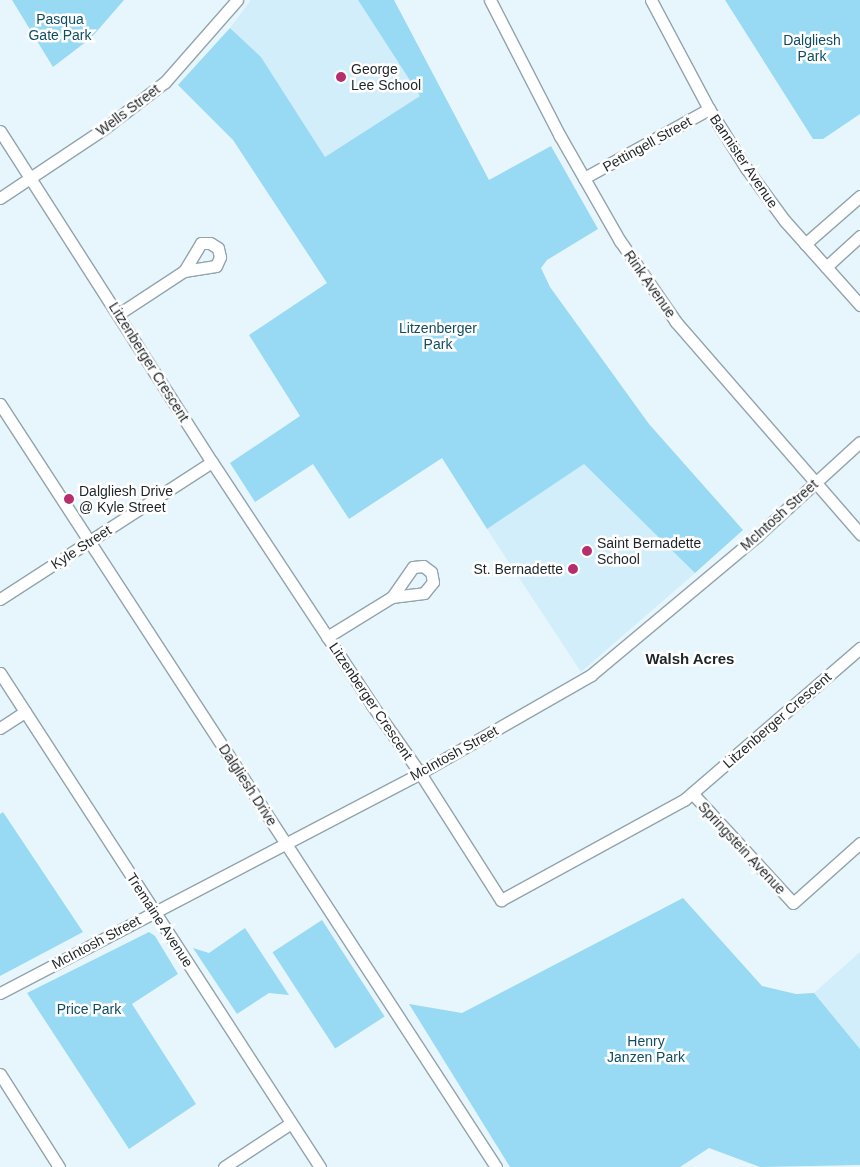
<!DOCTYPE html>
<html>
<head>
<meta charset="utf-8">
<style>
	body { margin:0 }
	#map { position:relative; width:860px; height:1167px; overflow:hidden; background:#e7f6fd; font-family:Arial,sans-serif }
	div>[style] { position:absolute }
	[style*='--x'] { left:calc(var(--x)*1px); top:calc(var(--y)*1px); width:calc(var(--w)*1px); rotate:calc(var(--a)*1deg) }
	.built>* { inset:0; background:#d2eefa }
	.green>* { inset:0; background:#98d9f4; transform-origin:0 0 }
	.roads { filter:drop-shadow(1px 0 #92a4ac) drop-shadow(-1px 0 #92a4ac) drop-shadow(0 1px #92a4ac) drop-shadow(0 -1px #92a4ac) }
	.minor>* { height:11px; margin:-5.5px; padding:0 5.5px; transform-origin:5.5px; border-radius:5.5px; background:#fff }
	.dots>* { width:14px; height:14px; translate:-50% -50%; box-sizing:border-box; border:2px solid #fff; border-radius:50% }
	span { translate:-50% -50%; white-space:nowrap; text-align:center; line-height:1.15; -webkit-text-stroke:5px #fff; paint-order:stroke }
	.park-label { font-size:14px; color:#104d62 }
	.poi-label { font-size:14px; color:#1e2528 }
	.left { translate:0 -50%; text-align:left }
	.right { translate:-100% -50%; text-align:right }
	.street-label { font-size:14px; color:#1e2528 }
	.neighbourhood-label { font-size:15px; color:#1e2528; font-weight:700 }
</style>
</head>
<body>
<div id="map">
	<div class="built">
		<i style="clip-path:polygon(251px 0,358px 0,420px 96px,325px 157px,261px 57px,230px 28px)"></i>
		<i style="clip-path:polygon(584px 464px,695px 573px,581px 672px,487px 529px)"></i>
		<i style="clip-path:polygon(860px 952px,860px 1049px,814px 993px)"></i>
	</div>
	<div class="green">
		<i style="clip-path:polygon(12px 0,124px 0,91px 38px,53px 67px)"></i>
		<i style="clip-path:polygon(358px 0,394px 0,489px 180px,551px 146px,598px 229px,547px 260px,541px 268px,550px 287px,649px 424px,743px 530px,695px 573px,584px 464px,487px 529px,442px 458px,349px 519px,313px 464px,255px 502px,230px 463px,300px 416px,249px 335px,327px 283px,233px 140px,178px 85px,230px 28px,261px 57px,325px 157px,420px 96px)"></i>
		<i style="clip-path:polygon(725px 0,860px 0,860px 114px,823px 139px,813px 139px)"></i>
		<i style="clip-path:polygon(3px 812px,83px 932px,0 976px,0 814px)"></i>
		<i style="clip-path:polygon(683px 898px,762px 986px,796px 994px,814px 993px,860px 1049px,860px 1165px,760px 1167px,709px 1148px,680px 1167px,510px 1167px,409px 1004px,462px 1013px)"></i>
		<i style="left:322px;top:920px;width:115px;height:59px;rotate:57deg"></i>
		<i style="clip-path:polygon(245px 928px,289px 995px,269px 993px,237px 1014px,193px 948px,209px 953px)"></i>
		<i style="clip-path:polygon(149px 932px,155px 936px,178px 974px,132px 1004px,196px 1104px,129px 1149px,27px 993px)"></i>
	</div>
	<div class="roads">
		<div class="minor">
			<i style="--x:490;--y:0;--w:153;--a:62.8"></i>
			<i style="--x:560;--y:136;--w:121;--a:60.3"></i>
			<i style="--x:620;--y:241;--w:98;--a:55.3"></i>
			<i style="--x:676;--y:322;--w:281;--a:49"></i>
			<i style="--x:651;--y:0;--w:123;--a:62"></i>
			<i style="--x:709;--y:109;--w:70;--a:57.9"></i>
			<i style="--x:746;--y:168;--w:66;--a:53.7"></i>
			<i style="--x:785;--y:221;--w:113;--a:48.2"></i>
			<i style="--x:0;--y:131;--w:393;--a:57.4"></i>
			<i style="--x:212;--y:462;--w:291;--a:56.6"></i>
			<i style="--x:372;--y:705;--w:83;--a:54.8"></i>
			<i style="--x:420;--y:773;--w:151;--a:57.5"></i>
			<i style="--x:501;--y:900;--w:209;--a:-28.7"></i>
			<i style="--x:684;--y:800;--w:233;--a:-40.8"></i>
			<i style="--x:584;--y:178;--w:143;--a:-28.9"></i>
			<i style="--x:0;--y:198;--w:126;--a:-33.7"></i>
			<i style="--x:105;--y:128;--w:76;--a:-37.5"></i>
			<i style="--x:165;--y:82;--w:109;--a:-48.7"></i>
			<i style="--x:805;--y:244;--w:73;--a:-41.1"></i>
			<i style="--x:826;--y:267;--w:46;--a:-42.4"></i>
			<i style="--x:120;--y:313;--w:77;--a:-33.3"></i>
			<i style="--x:184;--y:271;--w:32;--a:-9"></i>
			<i style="--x:216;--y:266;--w:10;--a:-66"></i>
			<i style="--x:220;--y:257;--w:9;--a:-103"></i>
			<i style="--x:218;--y:248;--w:9;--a:-148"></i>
			<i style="--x:210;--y:243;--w:9;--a:180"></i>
			<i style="--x:201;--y:243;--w:33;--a:121"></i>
			<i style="--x:0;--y:404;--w:910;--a:56.97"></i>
			<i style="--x:0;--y:599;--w:252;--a:-32.9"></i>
			<i style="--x:327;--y:637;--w:76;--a:-31.6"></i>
			<i style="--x:392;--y:597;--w:32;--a:-7"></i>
			<i style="--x:424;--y:593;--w:14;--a:-51"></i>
			<i style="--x:433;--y:582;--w:10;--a:-101"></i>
			<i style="--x:431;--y:572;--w:10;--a:-143"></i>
			<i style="--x:423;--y:566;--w:10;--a:174"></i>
			<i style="--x:413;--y:567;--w:37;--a:125"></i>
			<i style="--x:0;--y:673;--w:589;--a:57.07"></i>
			<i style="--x:0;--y:728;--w:30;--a:-33"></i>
			<i style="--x:692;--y:793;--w:149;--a:47.4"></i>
			<i style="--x:793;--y:903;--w:90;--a:-41.8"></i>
			<i style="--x:0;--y:993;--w:474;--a:-27.6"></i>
			<i style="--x:420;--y:773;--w:197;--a:-29.8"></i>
			<i style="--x:591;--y:675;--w:217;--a:-39.9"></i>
			<i style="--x:757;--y:536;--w:139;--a:-42.4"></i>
			<i style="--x:0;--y:1074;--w:110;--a:57.6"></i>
			<i style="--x:224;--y:1167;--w:80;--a:-33.3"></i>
		</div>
	</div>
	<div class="dots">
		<i style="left:341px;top:77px;background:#b62e6e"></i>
		<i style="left:69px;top:499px;background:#b62e6e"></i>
		<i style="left:587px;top:551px;background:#b62e6e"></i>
		<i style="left:573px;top:569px;background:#b62e6e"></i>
	</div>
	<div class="park-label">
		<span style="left:60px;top:27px">Pasqua<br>Gate Park</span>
		<span style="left:812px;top:48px">Dalgliesh<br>Park</span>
		<span style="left:438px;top:336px">Litzenberger<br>Park</span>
		<span style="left:89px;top:1009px">Price Park</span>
		<span style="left:646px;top:1049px">Henry<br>Janzen Park</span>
	</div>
	<div class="poi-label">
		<span class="left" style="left:351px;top:77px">George<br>Lee School</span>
		<span class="left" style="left:79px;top:499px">Dalgliesh Drive<br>@ Kyle Street</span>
		<span class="left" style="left:597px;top:551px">Saint Bernadette<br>School</span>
		<span class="right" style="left:563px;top:569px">St. Bernadette</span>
	</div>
	<div class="street-label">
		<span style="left:128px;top:110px;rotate:-37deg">Wells Street</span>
		<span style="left:647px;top:144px;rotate:-29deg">Pettingell Street</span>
		<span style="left:744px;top:161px;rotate:56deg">Bannister Avenue</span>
		<span style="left:650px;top:284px;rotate:55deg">Rink Avenue</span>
		<span style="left:149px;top:362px;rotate:58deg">Litzenberger Crescent</span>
		<span style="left:779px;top:515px;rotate:-42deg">McIntosh Street</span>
		<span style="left:81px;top:547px;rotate:-33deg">Kyle Street</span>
		<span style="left:371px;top:701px;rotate:56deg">Litzenberger Crescent</span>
		<span style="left:777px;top:720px;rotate:-41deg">Litzenberger Crescent</span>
		<span style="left:454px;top:753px;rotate:-29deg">McIntosh Street</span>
		<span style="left:248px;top:785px;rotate:57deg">Dalgliesh Drive</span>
		<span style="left:742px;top:848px;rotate:47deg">Springstein Avenue</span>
		<span style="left:160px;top:920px;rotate:57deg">Tremaine Avenue</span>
		<span style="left:96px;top:942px;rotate:-28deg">McIntosh Street</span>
	</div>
	<div class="neighbourhood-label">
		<span style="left:690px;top:659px">Walsh Acres</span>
	</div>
</div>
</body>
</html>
